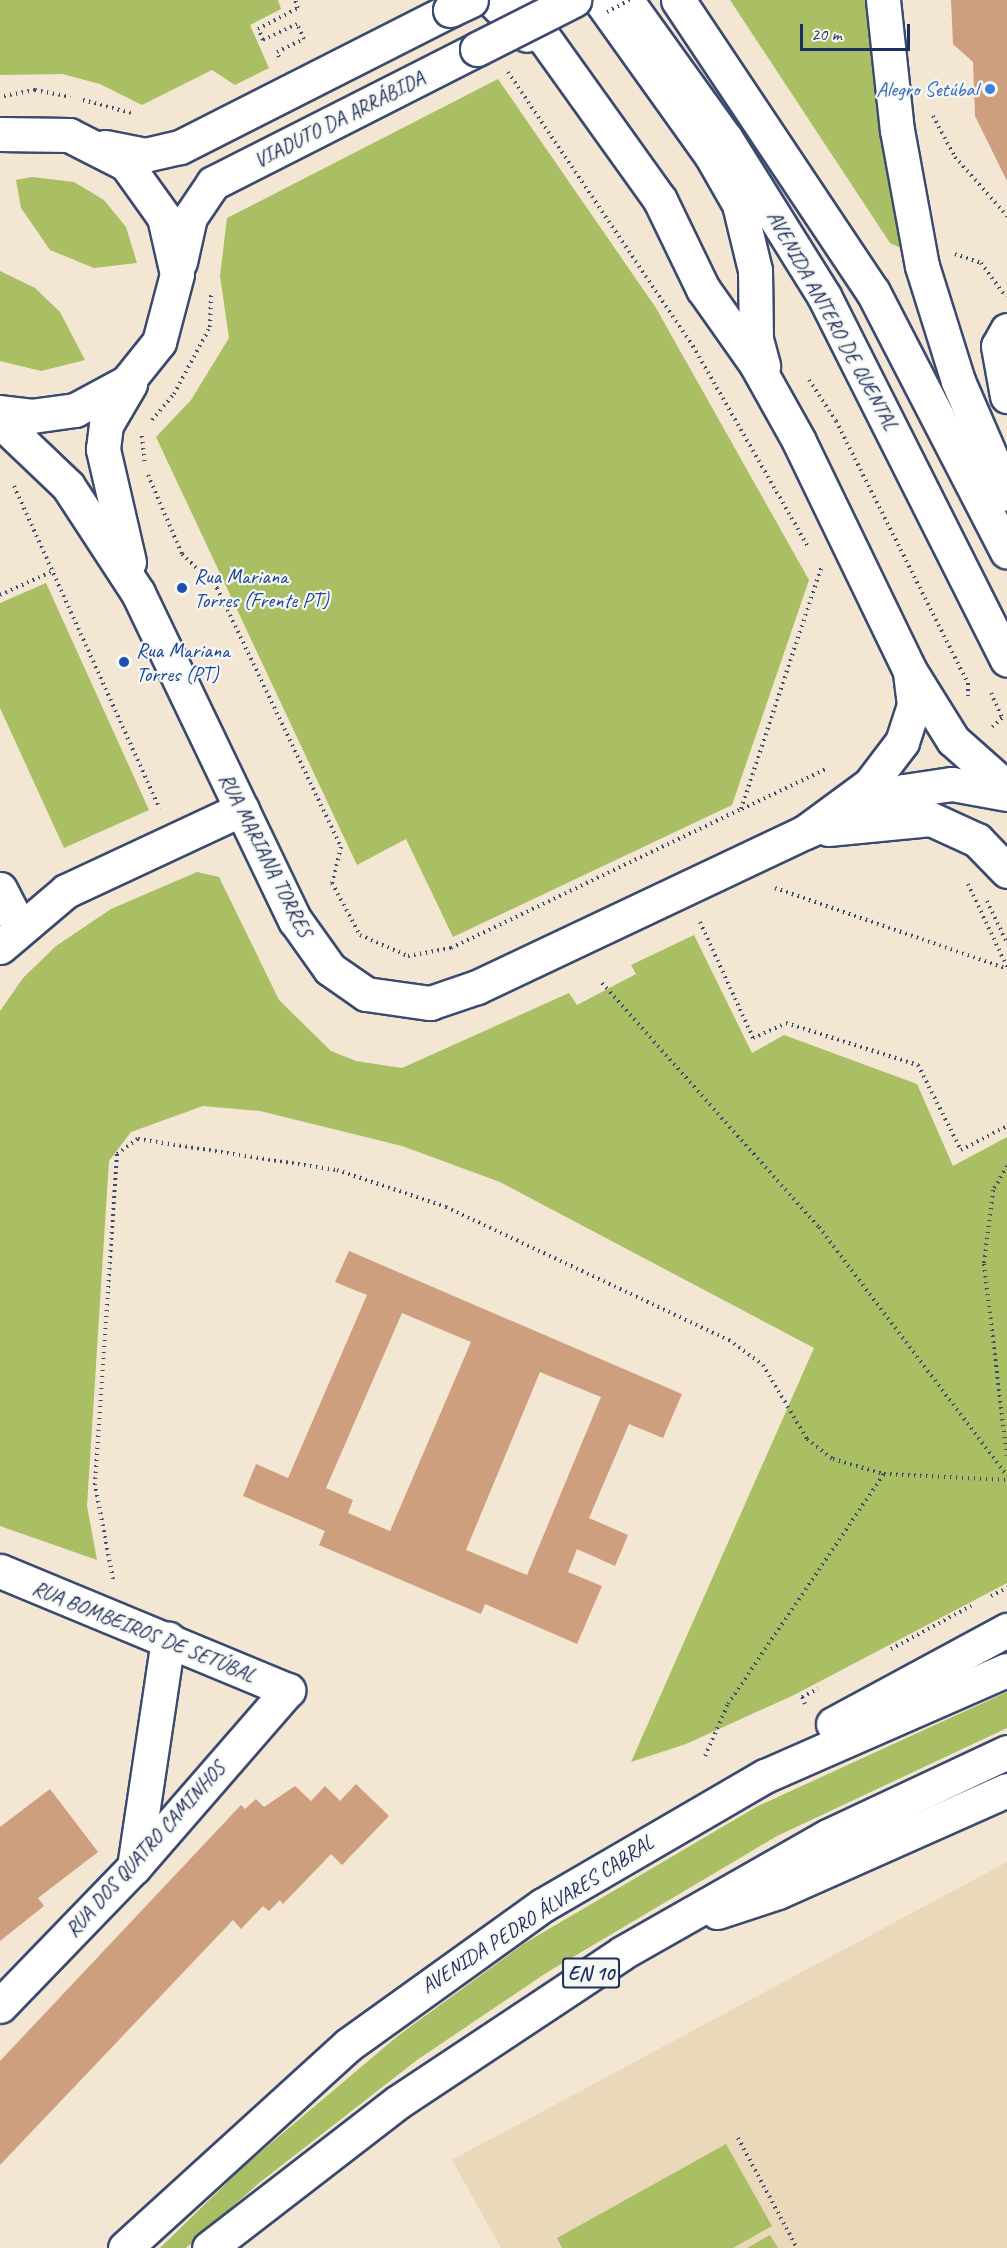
<!DOCTYPE html>
<html>
<head>
<meta charset="utf-8">
<style>
	body { margin:0 }
	#map { position:relative; width:1007px; height:2248px; overflow:hidden; background:#f3e6d2; font-family:Caveat,sans-serif }
	div>[style] { position:absolute }
	[style*='--x'] { left:calc(var(--x)*1px); top:calc(var(--y)*1px); width:calc(var(--w)*1px); rotate:calc(var(--a)*1deg) }
	.built>* { inset:0; background:#e9d9ba }
	.green>* { inset:0; background:#aabf63 }
	.building>* { inset:0; background:#ce9f7e }
	.path>* { height:4px; margin-top:-2px; transform-origin:0; background:repeating-linear-gradient(90deg,#3b4a6f 0 1.5px,transparent 0 6px) }
	.roads { filter:drop-shadow(2px 0 #3b4a6f) drop-shadow(-2px 0 #3b4a6f) drop-shadow(0 2px #3b4a6f) drop-shadow(0 -2px #3b4a6f) }
	.minor>* { height:33px; margin:-16.5px; padding:0 16.5px; transform-origin:16.5px; border-radius:16.5px; background:#fff }
	.major>* { height:33px; margin:-16.5px; padding:0 16.5px; transform-origin:16.5px; border-radius:16.5px; background:#fff }
	.path-bridge>* { height:4px; margin-top:-2px; transform-origin:0; background:repeating-linear-gradient(90deg,#3b4a6f 0 1.5px,transparent 0 6px) }
	.bridges { filter:drop-shadow(2px 0 #3b4a6f) drop-shadow(-2px 0 #3b4a6f) drop-shadow(0 2px #3b4a6f) drop-shadow(0 -2px #3b4a6f) }
	.minor-bridge>* { height:33px; margin:-16.5px; padding:0 16.5px; transform-origin:16.5px; border-radius:16.5px; background:#fff }
	.dots>* { width:16px; height:16px; translate:-50% -50%; box-sizing:border-box; border:3px solid #f6f6f2; border-radius:50% }
	span { translate:-50% -50%; white-space:nowrap; text-align:center; line-height:1.15; -webkit-text-stroke:4.5px #f6f6f2; paint-order:stroke }
	.shield-label span { padding:2px 4px; background:#f6f6f2; border:2px solid; border-radius:4px; -webkit-text-stroke-width:0 }
	.shield-label { font-size:20px; color:#1b2f5e; font-weight:700 }
	.shop-label { font-size:21px; color:#366cbe }
	.right { translate:-100% -50%; text-align:right }
	.street-label { font-size:21px; color:#1b2f5e }
	.transit-label { font-size:21px; color:#164399 }
	.left { translate:0 -50%; text-align:left }
	.scale { position:absolute; left:800px; top:24px; width:110px; height:27px; box-sizing:border-box; border:3px solid #1b2f5e; border-top:0; padding-left:8px; font-size:18px; line-height:21px; white-space:nowrap; color:#1b2f5e; -webkit-text-stroke:4px #f6f6f2; paint-order:stroke }
</style>
</head>
<body>
<div id="map">
	<div class="built">
		<i style="clip-path:polygon(1007px 1862px,1007px 2248px,501px 2248px,452px 2160px)"></i>
	</div>
	<div class="green">
		<i style="clip-path:polygon(0 0,278px 0,281px 9px,250px 25px,269px 68px,235px 85px,212px 70px,142px 105px,100px 84px,62px 74px,0 75px)"></i>
		<i style="clip-path:polygon(730px 0,869px 0,905px 250px,890px 243px)"></i>
		<i style="clip-path:polygon(498px 79px,656px 308px,809px 580px,732px 805px,453px 937px,406px 839px,357px 865px,156px 437px,191px 400px,229px 338px,220px 276px,227px 218px)"></i>
		<i style="clip-path:polygon(32px 177px,74px 182px,104px 200px,126px 227px,137px 263px,94px 268px,50px 250px,21px 208px,16px 180px)"></i>
		<i style="clip-path:polygon(0 271px,35px 288px,60px 312px,85px 360px,41px 371px,0 361px)"></i>
		<i style="clip-path:polygon(46px 583px,149px 810px,64px 848px,0 708px,0 603px)"></i>
		<i style="clip-path:polygon(197px 872px,219px 877px,279px 1000px,331px 1051px,356px 1061px,402px 1068px,569px 993px,577px 1005px,636px 974px,631px 965px,694px 935px,752px 1053px,784px 1035px,917px 1084px,953px 1166px,1007px 1137px,1007px 1583px,794px 1695px,686px 1744px,631px 1762px,814px 1348px,500px 1182px,402px 1146px,260px 1111px,203px 1106px,131px 1132px,109px 1161px,87px 1506px,97px 1560px,0 1526px,0 1011px,23px 978px,56px 946px,111px 909px)"></i>
		<i style="clip-path:polygon(1007px 1692px,1007px 1728px,777px 1836px,546px 1973px,417px 2060px,259px 2183px,186px 2248px,160px 2248px,244px 2166px,399px 2035px,525px 1943px,758px 1806px)"></i>
		<i style="clip-path:polygon(726px 2144px,772px 2226px,733px 2248px,562px 2248px,557px 2238px)"></i>
		<i style="clip-path:polygon(770px 2235px,778px 2248px,747px 2248px)"></i>
	</div>
	<div class="building">
		<i style="clip-path:polygon(951px 0,1007px 0,1007px 181px,975px 116px,973px 62px,953px 44px)"></i>
		<i style="clip-path:polygon(evenodd,349px 1251px,682px 1394px,663px 1438px,629px 1424px,589px 1518px,628px 1535px,615px 1566px,577px 1549px,568px 1572px,602px 1586px,577px 1644px,485px 1604px,481px 1614px,319px 1545px,325px 1531px,243px 1496px,256px 1464px,288px 1478px,367px 1295px,335px 1282px,349px 1251px,402px 1313px,471px 1342px,390px 1531px,348px 1513px,353px 1500px,326px 1488px,402px 1313px,349px 1251px,540px 1372px,601px 1397px,527px 1575px,466px 1550px,540px 1372px)"></i>
		<i style="clip-path:polygon(356px 1784px,389px 1816px,342px 1865px,331px 1854px,283px 1904px,280px 1900px,269px 1911px,263px 1906px,241px 1929px,233px 1920px,0 2165px,0 2061px,241px 1805px,245px 1809px,256px 1799px,264px 1807px,295px 1786px,311px 1801px,325px 1786px,340px 1801px)"></i>
		<i style="clip-path:polygon(50px 1789px,98px 1852px,38px 1898px,44px 1906px,0 1941px,0 1827px)"></i>
	</div>
	<div class="path">
		<i style="--x:279;--y:57;--w:5;--a:-112"></i>
		<i style="--x:277;--y:52;--w:30;--a:-26"></i>
		<i style="--x:304;--y:39;--w:17;--a:-115"></i>
		<i style="--x:297;--y:24;--w:38;--a:155"></i>
		<i style="--x:263;--y:40;--w:12;--a:-114"></i>
		<i style="--x:258;--y:29;--w:45;--a:-27.7"></i>
		<i style="--x:298;--y:8;--w:9;--a:-111"></i>
		<i style="--x:508;--y:72;--w:331;--a:56"></i>
		<i style="--x:693;--y:346;--w:232;--a:60.2"></i>
		<i style="--x:4;--y:96;--w:32;--a:-11"></i>
		<i style="--x:35;--y:90;--w:36;--a:11"></i>
		<i style="--x:83;--y:100;--w:50;--a:15.2"></i>
		<i style="--x:933;--y:116;--w:47;--a:61.8"></i>
		<i style="--x:955;--y:157;--w:79;--a:48.6"></i>
		<i style="--x:955;--y:254;--w:28;--a:19"></i>
		<i style="--x:981;--y:263;--w:42;--a:53.7"></i>
		<i style="--x:809;--y:380;--w:49;--a:56.6"></i>
		<i style="--x:836;--y:421;--w:293;--a:63.3"></i>
		<i style="--x:968;--y:683;--w:13;--a:90"></i>
		<i style="--x:152;--y:420;--w:34;--a:-50"></i>
		<i style="--x:174;--y:394;--w:76;--a:-61.8"></i>
		<i style="--x:210;--y:327;--w:35;--a:-88"></i>
		<i style="--x:142;--y:436;--w:29;--a:84"></i>
		<i style="--x:148;--y:475;--w:86;--a:66.7"></i>
		<i style="--x:182;--y:554;--w:49;--a:44.2"></i>
		<i style="--x:217;--y:588;--w:287;--a:64.4"></i>
		<i style="--x:341;--y:847;--w:37;--a:104"></i>
		<i style="--x:332;--y:883;--w:59;--a:61.7"></i>
		<i style="--x:360;--y:935;--w:52;--a:23.6"></i>
		<i style="--x:408;--y:956;--w:44;--a:-10.5"></i>
		<i style="--x:451;--y:948;--w:322;--a:-25.6"></i>
		<i style="--x:741;--y:809;--w:254;--a:-71.6"></i>
		<i style="--x:14;--y:486;--w:354;--a:65.7"></i>
		<i style="--x:0;--y:595;--w:60;--a:-24.4"></i>
		<i style="--x:991;--y:693;--w:27;--a:66"></i>
		<i style="--x:1002;--y:718;--w:13;--a:138"></i>
		<i style="--x:742;--y:809;--w:95;--a:-25.5"></i>
		<i style="--x:968;--y:884;--w:92;--a:64.8"></i>
		<i style="--x:775;--y:888;--w:246;--a:19.2"></i>
		<i style="--x:987;--y:901;--w:47;--a:64.5"></i>
		<i style="--x:700;--y:922;--w:128;--a:65.4"></i>
		<i style="--x:753;--y:1038;--w:36;--a:-24"></i>
		<i style="--x:786;--y:1023;--w:139;--a:17.7"></i>
		<i style="--x:918;--y:1065;--w:95;--a:63.2"></i>
		<i style="--x:961;--y:1150;--w:52;--a:-27.6"></i>
		<i style="--x:602;--y:983;--w:327;--a:48.4"></i>
		<i style="--x:819;--y:1227;--w:312;--a:52.9"></i>
		<i style="--x:1007;--y:1166;--w:28;--a:120"></i>
		<i style="--x:993;--y:1190;--w:75;--a:96.9"></i>
		<i style="--x:984;--y:1264;--w:193;--a:83.2"></i>
		<i style="--x:113;--y:1579;--w:96;--a:-100.8"></i>
		<i style="--x:95;--y:1485;--w:332;--a:-86.2"></i>
		<i style="--x:117;--y:1154;--w:26;--a:-36"></i>
		<i style="--x:138;--y:1139;--w:201;--a:8.9"></i>
		<i style="--x:337;--y:1170;--w:115;--a:18.7"></i>
		<i style="--x:446;--y:1207;--w:313;--a:25.2"></i>
		<i style="--x:729;--y:1340;--w:42;--a:36.3"></i>
		<i style="--x:763;--y:1365;--w:86;--a:59.3"></i>
		<i style="--x:807;--y:1439;--w:33;--a:38"></i>
		<i style="--x:833;--y:1459;--w:53;--a:16.4"></i>
		<i style="--x:991;--y:1596;--w:18;--a:-27"></i>
		<i style="--x:891;--y:1649;--w:91;--a:-28.3"></i>
		<i style="--x:805;--y:1704;--w:8;--a:-113"></i>
		<i style="--x:802;--y:1697;--w:18;--a:-27"></i>
		<i style="--x:705;--y:1756;--w:57;--a:-66.1"></i>
		<i style="--x:728;--y:1704;--w:278;--a:-55.9"></i>
		<i style="--x:884;--y:1474;--w:123;--a:2.8"></i>
		<i style="--x:738;--y:2138;--w:125;--a:61.8"></i>
	</div>
	<div class="roads">
		<div class="minor">
			<i style="--x:492;--y:0;--w:49;--a:45"></i>
			<i style="--x:600;--y:0;--w:191;--a:54.4"></i>
			<i style="--x:711;--y:155;--w:56;--a:60.3"></i>
			<i style="--x:739;--y:204;--w:68;--a:76.4"></i>
			<i style="--x:755;--y:270;--w:69;--a:89.2"></i>
			<i style="--x:756;--y:339;--w:28;--a:75"></i>
			<i style="--x:0;--y:134;--w:69;--a:0.8"></i>
			<i style="--x:69;--y:135;--w:64;--a:27"></i>
			<i style="--x:126;--y:164;--w:65;--a:54.4"></i>
			<i style="--x:164;--y:217;--w:58;--a:77.2"></i>
			<i style="--x:177;--y:274;--w:70;--a:104.8"></i>
			<i style="--x:159;--y:342;--w:51;--a:128.7"></i>
			<i style="--x:127;--y:382;--w:59;--a:151.7"></i>
			<i style="--x:75;--y:410;--w:43;--a:172.1"></i>
			<i style="--x:32;--y:416;--w:32;--a:-173"></i>
			<i style="--x:105;--y:147;--w:41;--a:11.3"></i>
			<i style="--x:145;--y:155;--w:36;--a:-13"></i>
			<i style="--x:180;--y:147;--w:303;--a:-26.9"></i>
			<i style="--x:180;--y:262;--w:46;--a:-77.5"></i>
			<i style="--x:190;--y:217;--w:41;--a:-55.9"></i>
			<i style="--x:213;--y:183;--w:296;--a:-26.9"></i>
			<i style="--x:1007;--y:330;--w:18;--a:119"></i>
			<i style="--x:998;--y:346;--w:51;--a:79.8"></i>
			<i style="--x:0;--y:421;--w:94;--a:43.7"></i>
			<i style="--x:68;--y:486;--w:128;--a:56.8"></i>
			<i style="--x:138;--y:593;--w:363;--a:64.4"></i>
			<i style="--x:295;--y:920;--w:60;--a:54.5"></i>
			<i style="--x:330;--y:969;--w:44;--a:34.8"></i>
			<i style="--x:366;--y:994;--w:65;--a:8"></i>
			<i style="--x:430;--y:1003;--w:50;--a:-18.8"></i>
			<i style="--x:477;--y:987;--w:363;--a:-25.3"></i>
			<i style="--x:805;--y:832;--w:81;--a:-36.4"></i>
			<i style="--x:870;--y:784;--w:53;--a:-52.7"></i>
			<i style="--x:902;--y:742;--w:39;--a:-72"></i>
			<i style="--x:914;--y:705;--w:34;--a:-97"></i>
			<i style="--x:910;--y:671;--w:255;--a:-115.8"></i>
			<i style="--x:799;--y:441;--w:88;--a:-119.2"></i>
			<i style="--x:756;--y:364;--w:92;--a:-125.2"></i>
			<i style="--x:703;--y:289;--w:99;--a:-115.8"></i>
			<i style="--x:660;--y:200;--w:246;--a:-125.6"></i>
			<i style="--x:129;--y:562;--w:116;--a:-103"></i>
			<i style="--x:103;--y:449;--w:24;--a:-83"></i>
			<i style="--x:106;--y:425;--w:48;--a:-59.7"></i>
			<i style="--x:828;--y:829;--w:103;--a:-5.5"></i>
			<i style="--x:931;--y:819;--w:51;--a:24.5"></i>
			<i style="--x:977;--y:840;--w:43;--a:45.9"></i>
			<i style="--x:0;--y:889;--w:42;--a:62.8"></i>
			<i style="--x:0;--y:947;--w:87;--a:-40.3"></i>
			<i style="--x:66;--y:891;--w:194;--a:-25"></i>
			<i style="--x:0;--y:1571;--w:312;--a:22.5"></i>
			<i style="--x:288;--y:1690;--w:235;--a:131"></i>
			<i style="--x:134;--y:1867;--w:193;--a:134"></i>
			<i style="--x:134;--y:1867;--w:231;--a:-81.5"></i>
		</div>
		<div class="major">
			<i style="--x:626;--y:0;--w:171;--a:54.3"></i>
			<i style="--x:726;--y:139;--w:185;--a:58"></i>
			<i style="--x:824;--y:296;--w:407;--a:63.3"></i>
			<i style="--x:678;--y:0;--w:351;--a:56.3"></i>
			<i style="--x:873;--y:292;--w:292;--a:62.7"></i>
			<i style="--x:883;--y:0;--w:131;--a:83.9"></i>
			<i style="--x:897;--y:130;--w:138;--a:79.6"></i>
			<i style="--x:922;--y:266;--w:121;--a:72.6"></i>
			<i style="--x:958;--y:381;--w:123;--a:66.6"></i>
			<i style="--x:910;--y:671;--w:81;--a:58.1"></i>
			<i style="--x:953;--y:740;--w:72;--a:41.6"></i>
			<i style="--x:805;--y:832;--w:107;--a:-22.5"></i>
			<i style="--x:904;--y:791;--w:49;--a:-8.3"></i>
			<i style="--x:952;--y:784;--w:56;--a:10.3"></i>
			<i style="--x:833;--y:1724;--w:198;--a:-28.4"></i>
			<i style="--x:717;--y:1912;--w:64;--a:-18.2"></i>
			<i style="--x:778;--y:1892;--w:251;--a:-24"></i>
			<i style="--x:125;--y:2248;--w:302;--a:-42.3"></i>
			<i style="--x:348;--y:2045;--w:240;--a:-35.7"></i>
			<i style="--x:543;--y:1905;--w:257;--a:-30.2"></i>
			<i style="--x:765;--y:1776;--w:264;--a:-23.7"></i>
			<i style="--x:209;--y:2248;--w:239;--a:-37.7"></i>
			<i style="--x:398;--y:2102;--w:269;--a:-33.6"></i>
			<i style="--x:622;--y:1953;--w:237;--a:-29.6"></i>
			<i style="--x:828;--y:1836;--w:198;--a:-25.1"></i>
		</div>
	</div>
	<div class="path-bridge">
		<i style="--x:607;--y:12;--w:26;--a:-28"></i>
	</div>
	<div class="bridges">
		<div class="minor-bridge">
			<i style="--x:450;--y:10;--w:23;--a:-25"></i>
			<i style="--x:477;--y:49;--w:109;--a:-26.8"></i>
		</div>
	</div>
	<div class="dots">
		<i style="left:990px;top:89px;background:#3f7fe0"></i>
		<i style="left:182px;top:588px;background:#1a4fb4"></i>
		<i style="left:124px;top:662px;background:#1a4fb4"></i>
	</div>
	<div class="shield-label">
		<span style="left:591px;top:1973px">EN 10</span>
	</div>
	<div class="shop-label">
		<span class="right" style="left:978px;top:89px">Alegro Setúbal</span>
	</div>
	<div class="street-label">
		<span style="left:339px;top:119px;rotate:-27deg">VIADUTO DA ARRÁBIDA</span>
		<span style="left:833px;top:320px;rotate:61deg">AVENIDA ANTERO DE QUENTAL</span>
		<span style="left:266px;top:855px;rotate:63deg">RUA MARIANA TORRES</span>
		<span style="left:144px;top:1631px;rotate:22deg">RUA BOMBEIROS DE SETÚBAL</span>
		<span style="left:145px;top:1849px;rotate:-48deg">RUA DOS QUATRO CAMINHOS</span>
		<span style="left:537px;top:1914px;rotate:-33deg">AVENIDA PEDRO ÁLVARES CABRAL</span>
	</div>
	<div class="transit-label">
		<span class="left" style="left:194px;top:588px">Rua Mariana<br>Torres (Frente PT)</span>
		<span class="left" style="left:136px;top:662px">Rua Mariana<br>Torres (PT)</span>
	</div>
	<div class="scale">20 m</div>
</div>
</body>
</html>
